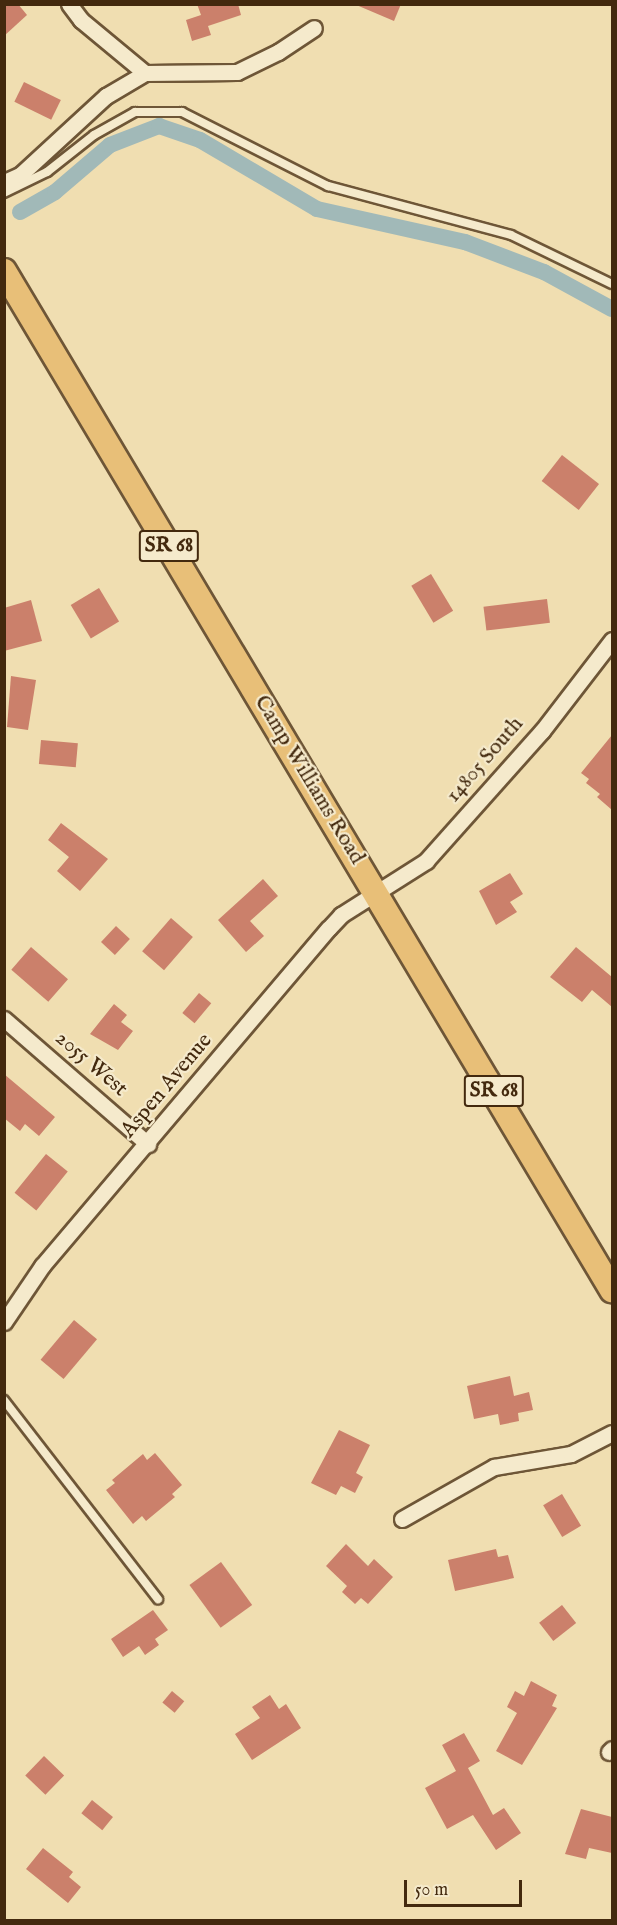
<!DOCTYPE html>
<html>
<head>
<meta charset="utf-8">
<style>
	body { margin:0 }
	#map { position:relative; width:617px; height:1925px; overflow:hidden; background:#f0deb1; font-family:"IM FELL English",serif }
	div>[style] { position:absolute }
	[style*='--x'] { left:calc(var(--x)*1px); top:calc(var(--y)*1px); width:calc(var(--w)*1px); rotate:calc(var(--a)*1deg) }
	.canal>* { height:16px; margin:-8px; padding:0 8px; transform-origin:8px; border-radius:8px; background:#a1b9b8 }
	.building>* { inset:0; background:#cb806b; transform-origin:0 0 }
	.roads { filter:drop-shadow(2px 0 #6e5637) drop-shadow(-2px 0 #6e5637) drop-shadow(0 2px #6e5637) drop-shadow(0 -2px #6e5637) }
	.lane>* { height:8px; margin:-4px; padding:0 4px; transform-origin:4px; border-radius:4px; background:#f5eacc }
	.street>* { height:15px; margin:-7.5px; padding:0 7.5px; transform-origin:7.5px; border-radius:7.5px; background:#f5eacc }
	.primary>* { height:24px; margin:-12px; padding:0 12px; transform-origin:12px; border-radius:12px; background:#e8bf78 }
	span { translate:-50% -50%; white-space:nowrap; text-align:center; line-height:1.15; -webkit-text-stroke:4.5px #f5eacc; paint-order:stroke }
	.shield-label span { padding:2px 4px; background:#f5eacc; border:2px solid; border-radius:4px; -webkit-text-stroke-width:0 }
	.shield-label { font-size:21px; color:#43290e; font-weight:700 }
	.street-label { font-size:22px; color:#43290e }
	.frame { position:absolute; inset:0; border:6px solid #43290e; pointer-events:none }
	.scale { position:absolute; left:404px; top:1880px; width:118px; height:27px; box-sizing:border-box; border:3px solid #43290e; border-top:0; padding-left:8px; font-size:18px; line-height:21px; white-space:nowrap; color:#43290e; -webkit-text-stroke:4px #f5eacc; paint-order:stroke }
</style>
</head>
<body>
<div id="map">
	<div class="canal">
		<i style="--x:20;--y:212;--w:40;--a:-29.7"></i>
		<i style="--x:55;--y:192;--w:72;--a:-40.5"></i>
		<i style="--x:110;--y:145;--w:53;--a:-21.2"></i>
		<i style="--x:159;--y:126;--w:43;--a:18.9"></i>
		<i style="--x:200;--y:140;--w:136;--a:30.5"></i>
		<i style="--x:317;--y:209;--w:152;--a:12.6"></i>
		<i style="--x:465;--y:242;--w:85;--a:20.8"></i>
		<i style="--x:544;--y:272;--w:77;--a:28.6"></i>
	</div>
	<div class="building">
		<i style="clip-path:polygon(4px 4px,18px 4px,27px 15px,4px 36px)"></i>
		<i style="clip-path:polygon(197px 4px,238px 4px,241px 15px,208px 26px,211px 35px,192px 41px,186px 20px,201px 15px)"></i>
		<i style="clip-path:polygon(354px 4px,401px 4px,394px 21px)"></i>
		<i style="left:24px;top:82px;width:41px;height:22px;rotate:26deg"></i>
		<i style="left:562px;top:455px;width:47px;height:33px;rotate:38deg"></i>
		<i style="left:431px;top:574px;width:43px;height:23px;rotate:59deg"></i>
		<i style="left:99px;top:588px;width:39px;height:33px;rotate:59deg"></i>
		<i style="left:547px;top:599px;width:24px;height:64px;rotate:83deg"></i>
		<i style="clip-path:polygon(31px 600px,42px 641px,4px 651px,4px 608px)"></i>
		<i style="clip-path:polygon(11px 676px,36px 680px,28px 730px,7px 727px)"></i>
		<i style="clip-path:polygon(612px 735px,612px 810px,597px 797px,600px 794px,586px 783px,589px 779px,581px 773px)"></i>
		<i style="left:41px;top:740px;width:37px;height:24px;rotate:5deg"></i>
		<i style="clip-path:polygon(61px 823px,108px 859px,80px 891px,57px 871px,69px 857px,48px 840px)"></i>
		<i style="clip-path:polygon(510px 873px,523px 894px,510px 902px,517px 912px,496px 925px,479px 891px)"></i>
		<i style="clip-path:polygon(263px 879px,278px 896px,250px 921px,264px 936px,246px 952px,218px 920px)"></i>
		<i style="left:171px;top:918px;width:29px;height:44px;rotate:41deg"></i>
		<i style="left:116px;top:926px;width:19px;height:22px;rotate:43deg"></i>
		<i style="left:31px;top:947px;width:49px;height:30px;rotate:41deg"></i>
		<i style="clip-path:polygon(576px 947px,612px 977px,612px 1007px,592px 990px,582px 1002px,550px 977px)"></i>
		<i style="left:199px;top:993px;width:16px;height:26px;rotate:40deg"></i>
		<i style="clip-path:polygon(114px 1004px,127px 1015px,121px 1022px,133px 1031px,118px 1050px,90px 1034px)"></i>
		<i style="clip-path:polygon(4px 1074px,55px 1117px,39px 1136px,25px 1124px,20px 1131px,4px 1118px)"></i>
		<i style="left:46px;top:1154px;width:28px;height:50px;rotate:39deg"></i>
		<i style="left:74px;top:1320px;width:30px;height:52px;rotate:40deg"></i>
		<i style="clip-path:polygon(510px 1376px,514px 1396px,529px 1392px,533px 1410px,518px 1413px,519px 1421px,500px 1425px,498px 1414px,474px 1419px,467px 1386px)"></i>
		<i style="clip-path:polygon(339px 1430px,370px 1445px,356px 1473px,363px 1477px,355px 1493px,341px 1486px,336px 1495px,311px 1483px)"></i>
		<i style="clip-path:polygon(155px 1453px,182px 1485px,172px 1494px,175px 1497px,146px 1521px,142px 1516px,133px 1524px,106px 1490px,115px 1483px,112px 1480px,143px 1454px,147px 1460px)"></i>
		<i style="left:562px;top:1494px;width:37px;height:22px;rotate:59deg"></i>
		<i style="clip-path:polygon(346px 1544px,368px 1566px,374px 1559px,393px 1577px,368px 1604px,361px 1598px,355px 1604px,342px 1592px,347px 1586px,326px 1566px)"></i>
		<i style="clip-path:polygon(496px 1549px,498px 1557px,508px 1555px,514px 1578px,455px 1591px,448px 1560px)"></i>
		<i style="left:221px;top:1562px;width:53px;height:39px;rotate:54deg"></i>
		<i style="left:562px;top:1605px;width:23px;height:29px;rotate:52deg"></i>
		<i style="clip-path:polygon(153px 1610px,168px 1630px,155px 1639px,159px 1645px,145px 1655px,139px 1646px,123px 1657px,111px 1639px)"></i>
		<i style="clip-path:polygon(531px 1681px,557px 1695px,552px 1706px,557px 1708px,522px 1765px,496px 1751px,517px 1713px,507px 1707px,515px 1691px,524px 1696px)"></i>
		<i style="left:172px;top:1691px;width:16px;height:15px;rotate:40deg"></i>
		<i style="clip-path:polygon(270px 1695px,279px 1709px,286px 1704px,301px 1728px,252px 1760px,235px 1734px,260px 1718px,252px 1707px)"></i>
		<i style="clip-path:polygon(464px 1733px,480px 1761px,468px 1768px,493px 1815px,504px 1808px,521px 1833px,496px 1850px,473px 1815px,447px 1829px,425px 1788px,456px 1771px,442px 1745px)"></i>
		<i style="left:44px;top:1756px;width:28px;height:27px;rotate:44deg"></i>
		<i style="left:92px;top:1800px;width:27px;height:17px;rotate:39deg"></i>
		<i style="clip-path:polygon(581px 1809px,612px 1817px,612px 1853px,589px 1848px,586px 1859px,565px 1854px)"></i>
		<i style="clip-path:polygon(43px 1848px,73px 1872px,69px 1877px,81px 1887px,68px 1903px,26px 1869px)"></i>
	</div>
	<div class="roads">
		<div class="lane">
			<i style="--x:4;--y:193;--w:48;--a:-26"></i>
			<i style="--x:47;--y:172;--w:60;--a:-38.2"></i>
			<i style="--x:94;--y:135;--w:47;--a:-29.3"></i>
			<i style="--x:135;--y:112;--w:47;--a:0"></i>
			<i style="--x:182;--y:112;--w:164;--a:26.9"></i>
			<i style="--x:328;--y:186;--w:189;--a:15"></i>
			<i style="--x:511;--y:235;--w:112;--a:25.9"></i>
			<i style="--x:4;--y:1400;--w:252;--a:52.3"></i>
		</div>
		<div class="street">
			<i style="--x:69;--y:4;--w:20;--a:53"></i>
			<i style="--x:81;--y:20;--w:83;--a:39.6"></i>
			<i style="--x:4;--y:182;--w:17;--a:-24"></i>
			<i style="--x:20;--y:175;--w:117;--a:-42.6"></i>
			<i style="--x:106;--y:96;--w:45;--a:-30.5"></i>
			<i style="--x:145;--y:73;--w:92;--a:-0.6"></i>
			<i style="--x:237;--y:72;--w:46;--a:-26"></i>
			<i style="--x:278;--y:52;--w:43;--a:-33.7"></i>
			<i style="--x:4;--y:1019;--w:191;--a:41"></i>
			<i style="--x:4;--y:1322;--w:68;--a:-55.8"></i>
			<i style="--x:42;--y:1266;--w:443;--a:-49.7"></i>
			<i style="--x:329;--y:928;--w:18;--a:-47"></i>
			<i style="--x:341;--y:915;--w:101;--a:-32.4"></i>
			<i style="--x:426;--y:861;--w:174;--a:-48.3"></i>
			<i style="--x:542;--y:731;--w:115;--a:-52.4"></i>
			<i style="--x:402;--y:1519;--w:106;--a:-29.5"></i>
			<i style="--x:494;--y:1467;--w:78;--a:-9.6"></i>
			<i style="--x:571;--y:1454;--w:46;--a:-27.1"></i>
			<i style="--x:609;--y:1752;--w:4;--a:-45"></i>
		</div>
		<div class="primary">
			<i style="--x:4;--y:271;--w:1187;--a:59.18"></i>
		</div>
	</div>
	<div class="shield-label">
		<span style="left:169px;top:546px">SR 68</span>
		<span style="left:494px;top:1091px">SR 68</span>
	</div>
	<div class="street-label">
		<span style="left:485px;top:760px;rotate:-49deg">14805 South</span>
		<span style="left:309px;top:780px;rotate:59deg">Camp Williams Road</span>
		<span style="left:91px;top:1064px;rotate:41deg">2055 West</span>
		<span style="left:167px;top:1086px;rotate:-50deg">Aspen Avenue</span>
	</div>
	<div class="frame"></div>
	<div class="scale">50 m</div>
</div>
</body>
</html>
